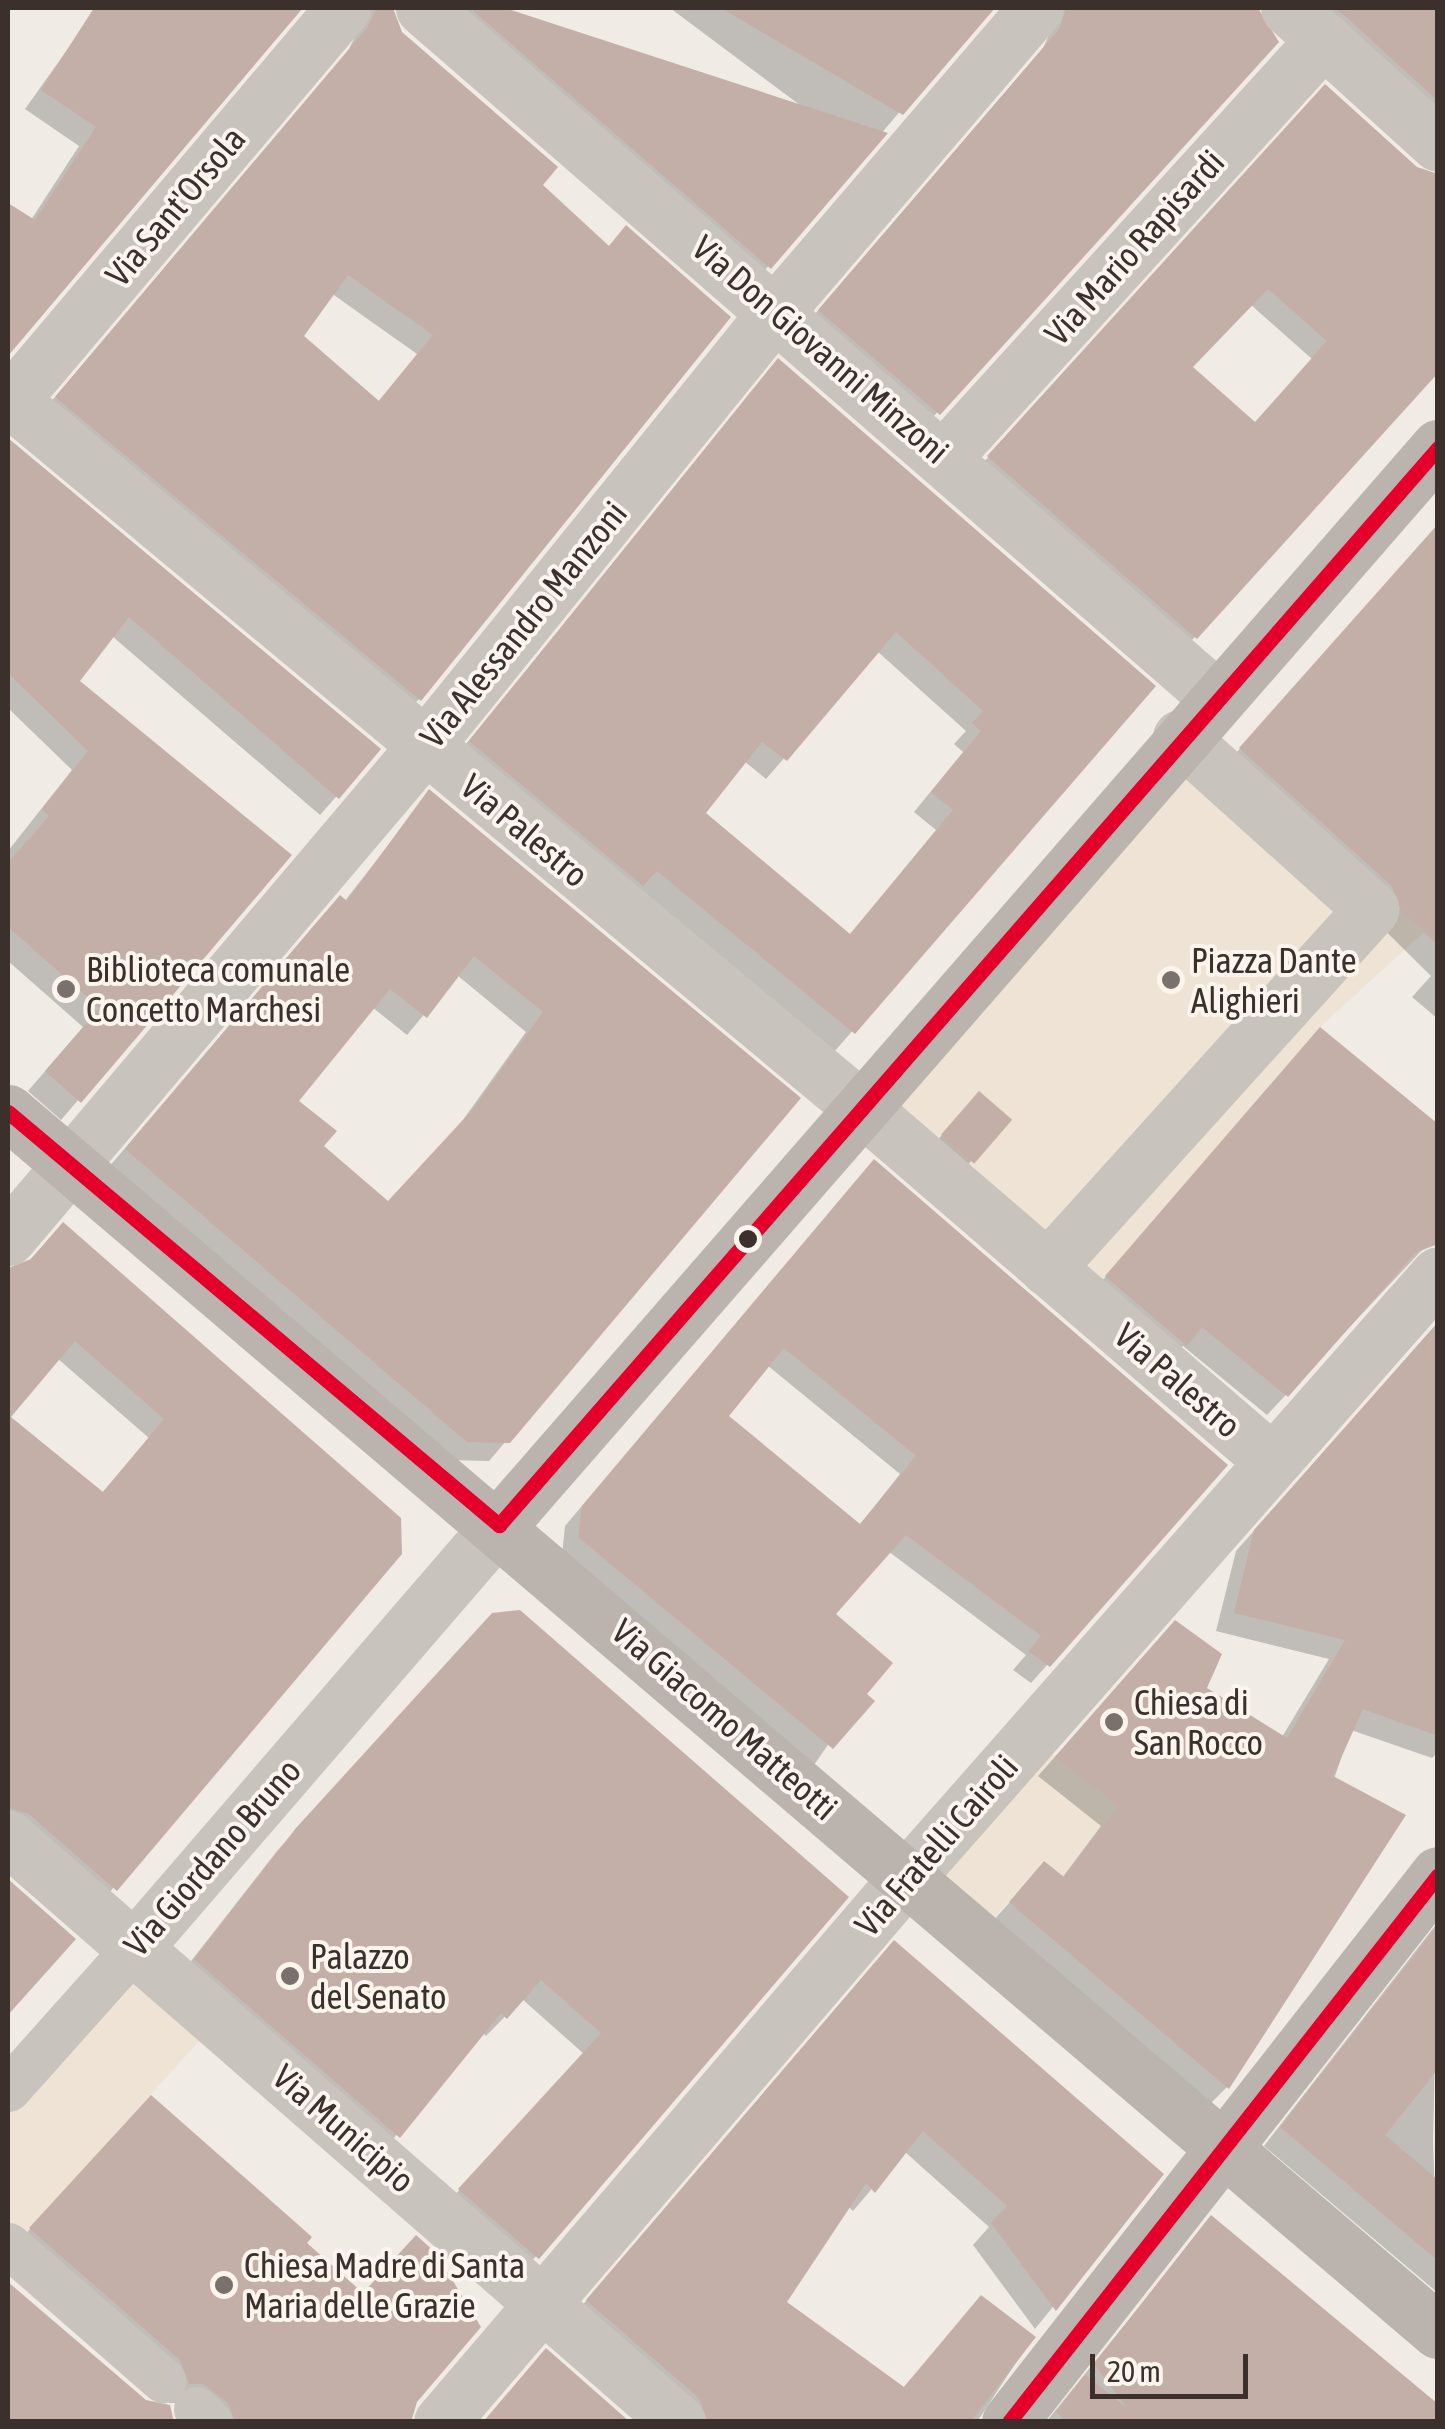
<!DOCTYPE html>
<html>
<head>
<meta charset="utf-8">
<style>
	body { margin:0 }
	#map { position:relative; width:1445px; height:2429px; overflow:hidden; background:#f0ebe5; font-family:"Asap Condensed",sans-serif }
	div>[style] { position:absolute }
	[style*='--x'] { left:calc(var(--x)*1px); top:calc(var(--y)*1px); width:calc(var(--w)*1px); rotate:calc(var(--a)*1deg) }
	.plaza>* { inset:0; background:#eee3d5 }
	.shadow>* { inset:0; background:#0003; transform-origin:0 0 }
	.building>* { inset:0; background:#c3afa7; transform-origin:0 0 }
	.pedestrian>* { height:45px; margin:-22.5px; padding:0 22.5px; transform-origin:22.5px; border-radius:22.5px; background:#c9c3be }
	.minor>* { height:55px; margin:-27.5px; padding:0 27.5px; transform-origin:27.5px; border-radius:27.5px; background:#c9c3be }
	.secondary>* { height:55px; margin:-27.5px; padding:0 27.5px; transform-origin:27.5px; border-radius:27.5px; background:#bab3ae }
	.bus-1>* { height:15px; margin:-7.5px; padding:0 7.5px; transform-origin:7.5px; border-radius:7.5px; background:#e4002b }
	.dots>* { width:28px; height:28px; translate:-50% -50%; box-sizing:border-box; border:5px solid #fbf5ee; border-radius:50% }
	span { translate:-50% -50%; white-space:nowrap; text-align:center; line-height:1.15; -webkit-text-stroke:8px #fbf5ee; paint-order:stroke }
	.street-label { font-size:35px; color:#3b302b }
	.poi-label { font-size:35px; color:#3b302b }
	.left { translate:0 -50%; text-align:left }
	.frame { position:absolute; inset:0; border:10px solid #3b302b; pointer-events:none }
	.scale { position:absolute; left:1090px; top:2354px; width:158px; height:45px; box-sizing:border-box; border:5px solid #3b302b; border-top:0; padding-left:12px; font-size:30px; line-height:35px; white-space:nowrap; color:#3b302b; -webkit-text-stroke:8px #fbf5ee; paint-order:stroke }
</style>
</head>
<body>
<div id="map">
	<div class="plaza">
		<i style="clip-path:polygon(1195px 719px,1424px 932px,1320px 1027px,1070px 1318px,842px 1128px)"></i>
		<i style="clip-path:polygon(1030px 1736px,1118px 1806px,1064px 1877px,1043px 1861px,978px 1937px,907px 1877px)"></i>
		<i style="clip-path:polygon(136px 1946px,219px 2019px,8px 2252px,8px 2089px)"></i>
	</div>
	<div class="shadow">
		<i style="clip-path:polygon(97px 8px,135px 8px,151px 15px,139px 105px,195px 8px,303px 8px,8px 347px,8px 206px,31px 220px,79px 146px,25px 109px)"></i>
		<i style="clip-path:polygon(evenodd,348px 8px,391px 8px,401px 33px,540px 185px,607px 248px,626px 229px,419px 699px,401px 717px,39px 416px,349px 49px,357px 32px,348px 8px,331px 293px,417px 354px,377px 403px,300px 336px,331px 293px)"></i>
		<i style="clip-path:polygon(432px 8px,497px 8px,804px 108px,670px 8px,988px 8px,754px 283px)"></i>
		<i style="clip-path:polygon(1042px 8px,1257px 8px,1255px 17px,1276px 42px,921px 430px,803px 328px,1043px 48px,1051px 31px)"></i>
		<i style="clip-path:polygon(1299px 8px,1438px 8px,1438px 133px)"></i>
		<i style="clip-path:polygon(evenodd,1309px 104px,1417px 170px,1195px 637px,1178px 654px,972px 475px,1309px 104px,1250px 304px,1312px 359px,1254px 424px,1189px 367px,1250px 304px)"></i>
		<i style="clip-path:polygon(evenodd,778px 362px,1152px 686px,834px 1052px,452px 761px,778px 362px,877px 651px,966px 731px,954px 744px,963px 752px,914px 812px,936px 830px,849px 936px,702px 813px,744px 761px,766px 779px,877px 651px)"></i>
		<i style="clip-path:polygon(8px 447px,378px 749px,320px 815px,112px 636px,77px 682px,288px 855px,61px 1120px,28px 1091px,83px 1027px,8px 961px,8px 851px,72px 770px,8px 708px)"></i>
		<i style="clip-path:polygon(1438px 525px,1438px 1019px,1412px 997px,1431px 976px,1222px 769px)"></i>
		<i style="clip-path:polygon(evenodd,429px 793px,797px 1098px,489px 1461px,448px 1460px,108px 1168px,322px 916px,340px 898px,344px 902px,429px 793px,457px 975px,526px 1032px,455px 1131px,388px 1204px,321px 1146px,296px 1101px,372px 1007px,407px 1035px,457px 975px)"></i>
		<i style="clip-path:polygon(1320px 1030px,1438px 1233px,1267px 1415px,1183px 1346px,1166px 1364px,1088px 1297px)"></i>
		<i style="left:979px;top:1094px;width:39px;height:67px;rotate:42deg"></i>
		<i style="clip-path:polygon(evenodd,857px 1180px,1225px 1465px,1031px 1683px,1013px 1670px,1026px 1655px,888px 1551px,832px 1614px,863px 1694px,814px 1765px,562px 1555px,565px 1526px,857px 1180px,767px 1365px,900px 1474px,859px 1526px,725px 1416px,767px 1365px)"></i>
		<i style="clip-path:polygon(63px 1225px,400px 1553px,97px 1907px,8px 1830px,8px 1418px,101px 1494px,149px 1438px,57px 1358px,8px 1417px,8px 1267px,20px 1270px)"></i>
		<i style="clip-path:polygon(1438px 1324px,1438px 1752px,1432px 1758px,1351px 1730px,1227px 2087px,1209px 2105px,992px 1922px,1044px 1864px,1062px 1878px,1101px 1826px,1038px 1776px,1156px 1642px,1204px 1688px,1282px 1737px,1329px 1659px,1216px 1631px,1236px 1551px)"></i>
		<i style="clip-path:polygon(473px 1636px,846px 1897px,518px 2277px,441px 2210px,584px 2054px,522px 1999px,486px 2036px,482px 2032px,379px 2156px,177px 1979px,277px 1851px)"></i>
		<i style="clip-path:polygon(8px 1882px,73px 1939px,8px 2012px)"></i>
		<i style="clip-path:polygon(1438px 1922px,1433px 2141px,1438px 2293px,1264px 2146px)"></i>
		<i style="clip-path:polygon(874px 1964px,1160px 2174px,1035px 2329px,973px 2245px,989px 2227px,904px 2151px,853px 2211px,848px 2206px,783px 2302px,902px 2389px,981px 2298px,1032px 2338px,977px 2422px,680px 2422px,568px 2322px)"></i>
		<i style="clip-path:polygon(131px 2118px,304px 2243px,414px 2401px,411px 2422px,206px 2422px,182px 2403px,169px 2403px,161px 2381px,11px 2250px)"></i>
		<i style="clip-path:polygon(1211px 2218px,1438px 2422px,1046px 2422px)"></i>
		<i style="clip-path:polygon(8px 2283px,145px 2402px,171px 2422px,8px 2422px)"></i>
	</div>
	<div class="building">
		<i style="clip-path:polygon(94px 8px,301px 10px,8px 356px,8px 203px,35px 220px,96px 127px,41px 90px)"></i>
		<i style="clip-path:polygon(evenodd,377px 8px,393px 8px,402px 32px,558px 167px,543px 185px,609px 246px,626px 225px,731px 317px,421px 701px,55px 397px,367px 28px,377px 8px,348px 275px,433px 335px,379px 401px,304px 336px,348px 275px)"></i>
		<i style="clip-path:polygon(470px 8px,505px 8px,888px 133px,771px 269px)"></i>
		<i style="clip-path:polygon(721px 8px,995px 8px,903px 115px)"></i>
		<i style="clip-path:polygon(1066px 8px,1258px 8px,1279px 42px,940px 415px,818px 310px,1060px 28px)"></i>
		<i style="clip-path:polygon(1334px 8px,1438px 8px,1438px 101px,1344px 15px)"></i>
		<i style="clip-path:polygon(evenodd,1325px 84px,1417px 167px,1438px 174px,1438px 373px,1197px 639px,987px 456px,1325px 84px,1268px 289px,1327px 341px,1255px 422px,1193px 367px,1268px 289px)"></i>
		<i style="clip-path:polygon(evenodd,778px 358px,1156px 686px,855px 1034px,657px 871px,643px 886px,469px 741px,778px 358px,896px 632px,983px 711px,972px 723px,981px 731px,931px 792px,953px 810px,850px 934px,706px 813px,762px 742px,787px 761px,896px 632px)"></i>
		<i style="clip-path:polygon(8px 438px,381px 749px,339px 799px,129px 617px,80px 681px,292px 855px,81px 1103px,45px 1071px,100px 1008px,8px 927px,8px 863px,49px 816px,42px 809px,88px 751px,8px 673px)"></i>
		<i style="clip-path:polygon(1438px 524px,1438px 945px,1401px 911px,1392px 886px,1239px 748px)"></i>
		<i style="clip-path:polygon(evenodd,429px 789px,801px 1098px,510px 1443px,467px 1442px,125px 1149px,340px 895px,347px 901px,429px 789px,474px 956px,543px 1012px,473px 1109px,388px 1201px,324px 1146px,337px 1131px,299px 1101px,390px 989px,427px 1018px,474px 956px)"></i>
		<i style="clip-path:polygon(1320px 1027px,1438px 1124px,1438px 1244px,1415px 1253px,1288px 1397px,1202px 1327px,1187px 1346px,1105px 1276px)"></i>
		<i style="left:979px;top:1091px;width:44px;height:58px;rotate:41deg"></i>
		<i style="clip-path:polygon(evenodd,874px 1159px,1228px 1465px,1050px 1667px,1028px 1651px,1041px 1636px,906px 1535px,836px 1614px,893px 1663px,867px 1694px,875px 1701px,833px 1749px,578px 1537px,582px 1506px,874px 1159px,784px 1348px,916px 1456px,860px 1524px,729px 1416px,784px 1348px)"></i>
		<i style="clip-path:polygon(evenodd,63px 1222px,401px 1518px,402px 1554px,117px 1891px,29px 1814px,8px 1808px,8px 1268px,31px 1259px,63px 1222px,75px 1341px,164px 1419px,103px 1492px,11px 1417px,75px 1341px)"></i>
		<i style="clip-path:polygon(1438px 1322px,1438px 1736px,1363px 1709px,1333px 1776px,1406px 1815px,1229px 2089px,1009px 1902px,1044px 1861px,1064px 1877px,1118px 1806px,1055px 1757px,1175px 1620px,1222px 1654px,1207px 1688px,1287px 1738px,1345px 1640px,1234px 1613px,1254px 1530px)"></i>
		<i style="clip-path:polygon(520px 1610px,849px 1897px,539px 2259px,458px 2189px,601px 2033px,541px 1980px,507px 2019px,501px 2013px,400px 2138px,194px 1959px,296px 1828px,492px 1613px)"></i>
		<i style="clip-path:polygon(8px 1879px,76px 1939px,8px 2015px)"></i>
		<i style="clip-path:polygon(1438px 1925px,1438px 2069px,1385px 2135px,1438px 2180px,1438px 2261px,1280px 2127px)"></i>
		<i style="clip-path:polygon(894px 1940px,1164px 2174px,1056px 2311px,991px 2223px,1007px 2206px,923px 2131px,875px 2193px,866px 2183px,787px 2302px,904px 2387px,981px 2295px,1036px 2337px,970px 2422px,708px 2422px,699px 2398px,586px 2300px)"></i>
		<i style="clip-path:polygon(151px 2095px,312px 2237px,307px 2243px,363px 2293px,416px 2235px,436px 2253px,481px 2327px,417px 2402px,411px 2422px,235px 2422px,228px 2403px,203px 2384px,189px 2384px,180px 2360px,29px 2228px)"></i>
		<i style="clip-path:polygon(1211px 2215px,1438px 2404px,1438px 2422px,1068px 2422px,1056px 2412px,1085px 2375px,1127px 2408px,1094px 2364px)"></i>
		<i style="clip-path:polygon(8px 2282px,146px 2400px,170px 2405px,174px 2422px,8px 2422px)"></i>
		<i style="clip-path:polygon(546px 2348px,630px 2422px,483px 2422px)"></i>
	</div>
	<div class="pedestrian">
		<i style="--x:8;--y:2089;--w:192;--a:-48.2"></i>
		<i style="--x:8;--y:2245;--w:206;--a:41.1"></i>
		<i style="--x:196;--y:2409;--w:19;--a:43"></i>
	</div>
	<div class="minor">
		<i style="--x:423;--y:8;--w:1049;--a:40.98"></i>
		<i style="--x:1288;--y:8;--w:202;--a:42.2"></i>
		<i style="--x:8;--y:398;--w:1138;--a:39.76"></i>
		<i style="--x:883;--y:1126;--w:513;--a:40.73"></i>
		<i style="--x:8;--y:404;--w:519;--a:-49.77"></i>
		<i style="--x:945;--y:456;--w:563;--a:-47.73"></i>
		<i style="--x:8;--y:1238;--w:644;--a:-49.73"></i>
		<i style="--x:424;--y:747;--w:562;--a:-51.07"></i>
		<i style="--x:777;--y:310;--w:398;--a:-49.4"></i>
		<i style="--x:1047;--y:1268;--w:484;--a:-47.9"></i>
		<i style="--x:1371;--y:909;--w:257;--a:-138"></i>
		<i style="--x:8;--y:1838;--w:889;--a:41.08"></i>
		<i style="--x:136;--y:1946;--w:556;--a:-49.23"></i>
		<i style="--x:441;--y:2422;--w:717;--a:-49.47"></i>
		<i style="--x:907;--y:1877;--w:803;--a:-48.63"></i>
	</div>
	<div class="secondary">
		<i style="--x:8;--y:1112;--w:1879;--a:40.45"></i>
		<i style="--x:499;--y:1525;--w:1430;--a:-48.94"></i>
		<i style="--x:1009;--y:2422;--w:696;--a:-51.94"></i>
	</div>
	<div class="bus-1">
		<i style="--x:8;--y:1112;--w:642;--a:40.07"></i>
		<i style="--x:499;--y:1525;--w:1429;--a:-48.92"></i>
		<i style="--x:1009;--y:2422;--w:695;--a:-51.89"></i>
	</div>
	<div class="dots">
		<i style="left:1171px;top:980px;background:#7a716c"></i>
		<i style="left:66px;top:989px;background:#7a716c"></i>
		<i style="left:748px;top:1239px;background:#3b302b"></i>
		<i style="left:1114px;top:1722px;background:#7a716c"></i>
		<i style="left:290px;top:1976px;background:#7a716c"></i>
		<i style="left:224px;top:2285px;background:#7a716c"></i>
	</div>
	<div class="street-label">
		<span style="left:175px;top:206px;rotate:-50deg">Via Sant'Orsola</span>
		<span style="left:1134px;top:247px;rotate:-48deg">Via Mario Rapisardi</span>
		<span style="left:821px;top:349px;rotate:41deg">Via Don Giovanni Minzoni</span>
		<span style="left:523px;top:624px;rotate:-51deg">Via Alessandro Manzoni</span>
		<span style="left:525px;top:830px;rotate:40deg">Via Palestro</span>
		<span style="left:1178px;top:1380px;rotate:41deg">Via Palestro</span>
		<span style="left:725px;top:1719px;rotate:41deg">Via Giacomo Matteotti</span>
		<span style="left:936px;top:1845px;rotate:-49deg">Via Fratelli Cairoli</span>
		<span style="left:212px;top:1857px;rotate:-49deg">Via Giordano Bruno</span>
		<span style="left:344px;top:2128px;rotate:41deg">Via Municipio</span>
	</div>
	<div class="poi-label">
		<span class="left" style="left:1191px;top:980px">Piazza Dante<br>Alighieri</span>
		<span class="left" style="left:86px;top:989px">Biblioteca comunale<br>Concetto Marchesi</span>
		<span class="left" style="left:1134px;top:1722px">Chiesa di<br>San Rocco</span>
		<span class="left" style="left:310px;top:1976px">Palazzo<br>del Senato</span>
		<span class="left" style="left:244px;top:2285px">Chiesa Madre di Santa<br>Maria delle Grazie</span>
	</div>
	<div class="frame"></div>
	<div class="scale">20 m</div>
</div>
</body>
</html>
